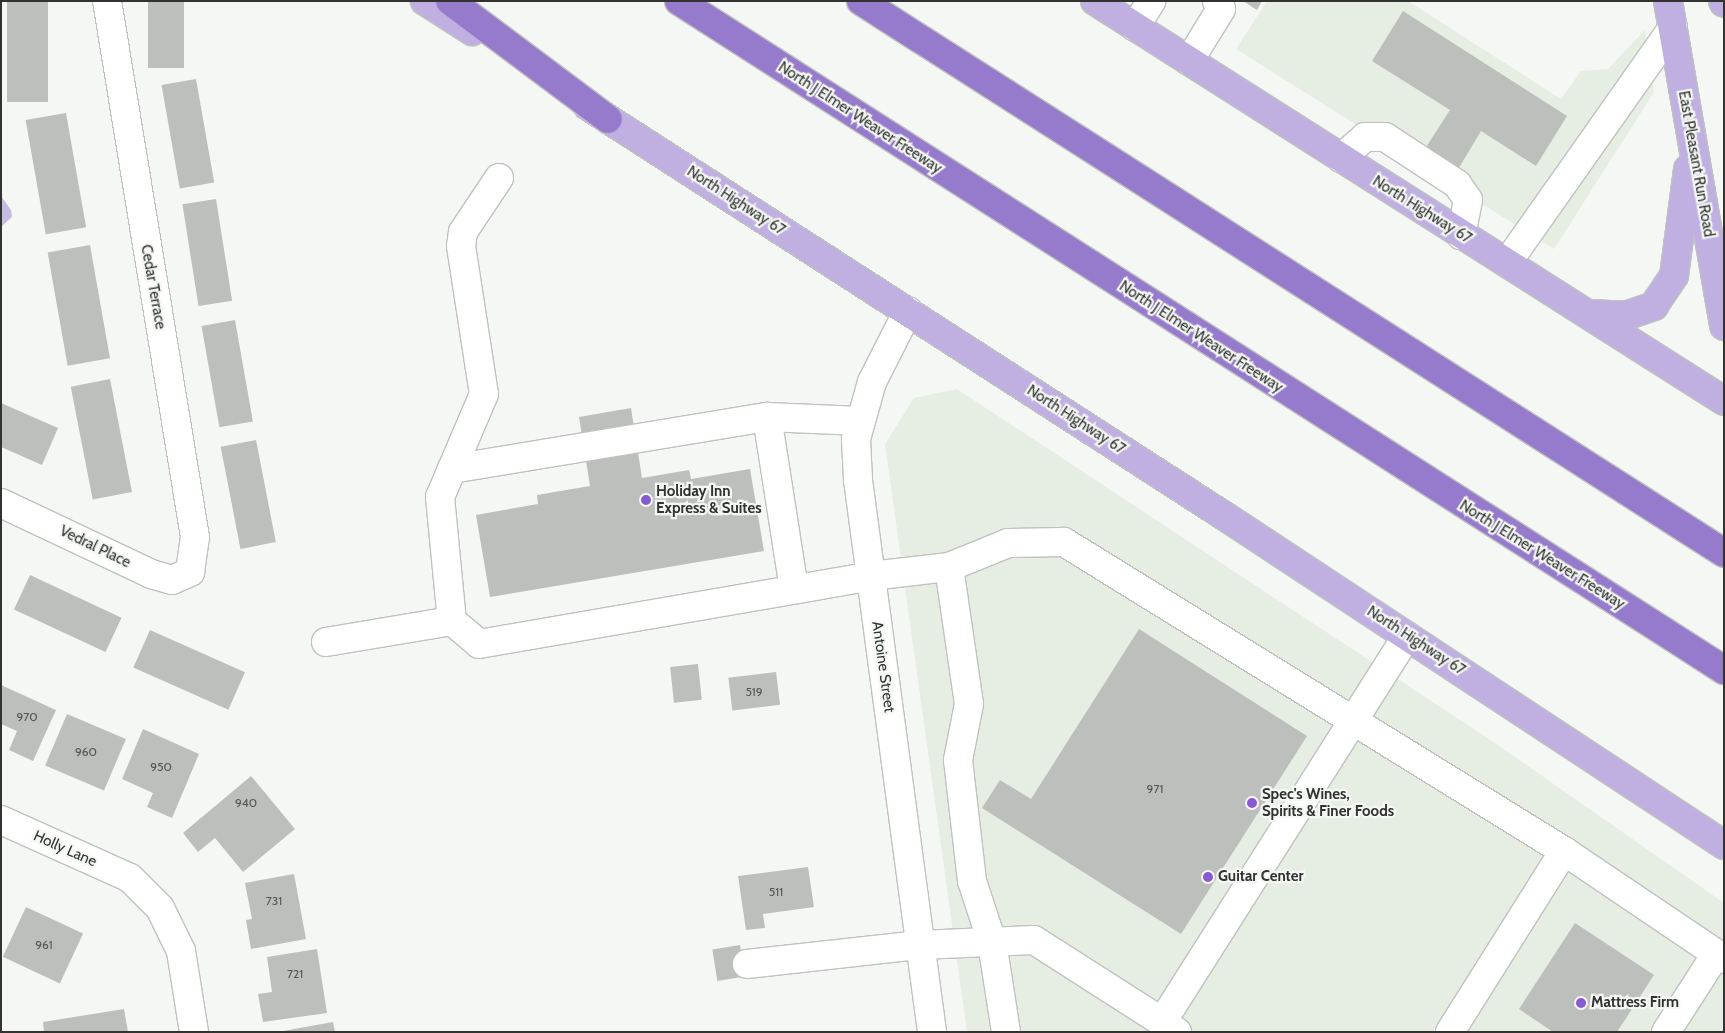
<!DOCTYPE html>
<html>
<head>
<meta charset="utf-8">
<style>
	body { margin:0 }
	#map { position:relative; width:1725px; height:1033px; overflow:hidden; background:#f4f7f4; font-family:Cabin,sans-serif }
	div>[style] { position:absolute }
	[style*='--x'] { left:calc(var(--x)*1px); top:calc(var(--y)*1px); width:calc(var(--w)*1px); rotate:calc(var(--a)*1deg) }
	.built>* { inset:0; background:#e6eee4 }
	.water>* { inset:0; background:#c6bbe1 }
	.building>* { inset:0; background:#bcbfbb; transform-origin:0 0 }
	.roads { filter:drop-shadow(1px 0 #bfc2bf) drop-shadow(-1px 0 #bfc2bf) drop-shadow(0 1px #bfc2bf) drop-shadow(0 -1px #bfc2bf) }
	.minor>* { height:28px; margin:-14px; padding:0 14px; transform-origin:14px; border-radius:14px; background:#fff }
	.major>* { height:28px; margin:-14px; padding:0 14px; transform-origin:14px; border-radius:14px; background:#c0b0e1 }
	.highway>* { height:28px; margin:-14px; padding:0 14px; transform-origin:14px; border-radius:14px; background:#967bcd }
	.dots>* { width:14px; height:14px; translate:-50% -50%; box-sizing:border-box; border:2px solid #f4f7f4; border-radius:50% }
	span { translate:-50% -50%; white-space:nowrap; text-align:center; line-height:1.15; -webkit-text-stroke:4.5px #f4f7f4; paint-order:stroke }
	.number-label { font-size:12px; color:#545654 }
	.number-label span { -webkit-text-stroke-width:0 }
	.street-label { font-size:15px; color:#323331 }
	.poi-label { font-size:15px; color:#323331; font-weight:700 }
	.left { translate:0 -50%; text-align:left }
	.frame { position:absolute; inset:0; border:2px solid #323331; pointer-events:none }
</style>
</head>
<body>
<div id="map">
	<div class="built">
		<i style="clip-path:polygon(1267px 1px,1408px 1px,1561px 99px,1581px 71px,1608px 69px,1645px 30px,1654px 92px,1554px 249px,1236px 49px)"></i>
		<i style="clip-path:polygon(957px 389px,1492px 741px,1724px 903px,1724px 1032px,967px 1032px,885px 444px,914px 398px)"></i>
	</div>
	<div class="water">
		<i style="clip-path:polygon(1px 196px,11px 210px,12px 217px,1px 227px)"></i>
	</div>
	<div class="building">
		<i style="left:7px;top:1px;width:41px;height:101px"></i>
		<i style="left:148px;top:1px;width:36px;height:67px"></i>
		<i style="clip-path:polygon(1243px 1px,1262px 1px,1257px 10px)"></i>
		<i style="clip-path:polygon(1403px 11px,1567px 116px,1536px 166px,1481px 131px,1454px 176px,1421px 155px,1450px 110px,1372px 61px)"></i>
		<i style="left:196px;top:79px;width:105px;height:35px;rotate:80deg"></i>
		<i style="left:66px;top:113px;width:116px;height:41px;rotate:80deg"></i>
		<i style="left:216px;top:199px;width:103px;height:34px;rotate:81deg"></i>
		<i style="left:90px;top:245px;width:115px;height:43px;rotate:80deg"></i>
		<i style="left:235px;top:320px;width:103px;height:34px;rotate:80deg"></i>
		<i style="left:110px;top:379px;width:115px;height:40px;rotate:79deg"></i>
		<i style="clip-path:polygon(1px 403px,58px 428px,42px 465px,1px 447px)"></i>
		<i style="clip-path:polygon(631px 408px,642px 478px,689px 470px,691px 479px,750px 469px,764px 551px,490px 597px,476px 515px,538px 504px,537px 495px,590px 486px,579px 417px)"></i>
		<i style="left:256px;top:440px;width:104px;height:36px;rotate:79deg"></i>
		<i style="left:30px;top:575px;width:101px;height:38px;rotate:25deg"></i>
		<i style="clip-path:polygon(1139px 629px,1307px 736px,1181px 934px,982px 808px,1000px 780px,1031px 799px)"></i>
		<i style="left:150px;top:630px;width:104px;height:41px;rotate:24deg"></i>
		<i style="left:698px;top:664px;width:36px;height:28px;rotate:84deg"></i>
		<i style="left:776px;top:672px;width:33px;height:48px;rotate:83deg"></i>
		<i style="clip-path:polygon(1px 685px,56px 710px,33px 761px,9px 750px,17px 731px,1px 724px)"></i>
		<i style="left:67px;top:714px;width:64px;height:56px;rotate:23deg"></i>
		<i style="clip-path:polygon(143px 729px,199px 754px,172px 818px,147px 807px,153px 793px,122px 779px)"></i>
		<i style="clip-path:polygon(251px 776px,295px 829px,243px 872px,215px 838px,198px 852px,183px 833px)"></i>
		<i style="clip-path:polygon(808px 867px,814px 907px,763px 914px,765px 928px,746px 930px,738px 876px)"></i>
		<i style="clip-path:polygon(294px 874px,306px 939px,251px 949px,246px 920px,252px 919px,245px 883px)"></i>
		<i style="left:26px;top:907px;width:63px;height:55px;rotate:25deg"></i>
		<i style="clip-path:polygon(1575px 923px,1654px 975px,1617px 1032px,1553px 1032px,1519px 1009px)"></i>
		<i style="left:740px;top:945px;width:32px;height:28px;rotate:81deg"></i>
		<i style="clip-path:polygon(317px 949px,327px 1013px,263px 1022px,258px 994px,272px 992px,267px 957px)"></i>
		<i style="clip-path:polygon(124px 1009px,128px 1032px,44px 1032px,43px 1022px)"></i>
		<i style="clip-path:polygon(333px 1022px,335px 1032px,283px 1032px,283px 1031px)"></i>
	</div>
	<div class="roads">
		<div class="minor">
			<i style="--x:1135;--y:27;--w:31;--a:-58"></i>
			<i style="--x:1189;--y:61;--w:61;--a:-58.4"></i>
			<i style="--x:1221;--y:9;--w:9;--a:-117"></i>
			<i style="--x:1341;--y:158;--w:32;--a:-41"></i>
			<i style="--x:1365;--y:137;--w:20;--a:0"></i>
			<i style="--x:1385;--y:137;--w:86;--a:33.1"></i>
			<i style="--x:1457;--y:184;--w:19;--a:55"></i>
			<i style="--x:1468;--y:200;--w:36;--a:101"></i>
			<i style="--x:499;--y:178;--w:65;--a:123.7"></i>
			<i style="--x:463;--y:232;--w:14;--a:98"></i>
			<i style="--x:461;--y:246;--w:150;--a:81.2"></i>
			<i style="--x:484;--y:394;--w:112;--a:113.1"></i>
			<i style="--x:440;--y:497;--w:125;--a:84.5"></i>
			<i style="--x:452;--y:621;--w:35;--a:40"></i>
			<i style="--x:479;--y:644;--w:398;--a:-9.8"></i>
			<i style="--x:871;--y:576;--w:79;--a:-6.6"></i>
			<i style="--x:949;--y:567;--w:64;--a:-22.1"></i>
			<i style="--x:1008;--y:543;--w:56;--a:-1"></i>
			<i style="--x:1064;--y:542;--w:588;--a:31.72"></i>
			<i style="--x:1564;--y:851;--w:193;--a:34"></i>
			<i style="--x:1507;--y:263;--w:288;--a:-54.8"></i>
			<i style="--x:908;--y:311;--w:80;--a:116.9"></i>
			<i style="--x:872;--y:382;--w:59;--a:105.7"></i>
			<i style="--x:856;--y:439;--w:41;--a:87.2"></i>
			<i style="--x:858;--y:480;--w:557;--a:82.36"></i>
			<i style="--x:452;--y:469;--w:319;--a:-9.4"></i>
			<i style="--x:1;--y:503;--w:166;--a:25.3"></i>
			<i style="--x:151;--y:574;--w:22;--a:16"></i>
			<i style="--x:172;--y:580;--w:20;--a:-24"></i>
			<i style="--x:190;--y:572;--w:35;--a:-82"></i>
			<i style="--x:195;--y:537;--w:543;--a:-99.32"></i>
			<i style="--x:949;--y:567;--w:138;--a:81.7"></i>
			<i style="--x:969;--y:704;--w:57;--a:101.1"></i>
			<i style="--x:958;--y:760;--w:122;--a:83.4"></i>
			<i style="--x:972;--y:881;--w:64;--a:71.8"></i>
			<i style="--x:992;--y:942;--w:91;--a:81.2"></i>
			<i style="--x:794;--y:589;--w:174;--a:-98.9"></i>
			<i style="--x:767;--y:417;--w:94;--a:2.4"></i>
			<i style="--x:326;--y:642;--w:128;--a:-9.5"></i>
			<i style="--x:1;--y:820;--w:141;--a:24.2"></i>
			<i style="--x:130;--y:878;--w:42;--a:45"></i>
			<i style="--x:160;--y:908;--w:48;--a:64"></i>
			<i style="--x:181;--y:951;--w:82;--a:80.9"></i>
			<i style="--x:747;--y:964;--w:174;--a:-6.3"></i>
			<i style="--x:920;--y:945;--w:114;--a:-2.5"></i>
			<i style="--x:1034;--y:940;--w:152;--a:32.6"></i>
			<i style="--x:1177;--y:1032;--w:18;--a:-146"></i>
			<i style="--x:1162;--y:1022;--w:457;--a:-57.6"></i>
			<i style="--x:1450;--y:1032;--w:214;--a:-57.8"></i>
			<i style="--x:1666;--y:1032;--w:93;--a:-57.3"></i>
		</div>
		<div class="major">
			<i style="--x:425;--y:1;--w:56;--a:32.6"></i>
			<i style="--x:1095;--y:1;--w:745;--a:32.45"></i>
			<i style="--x:1668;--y:1;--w:330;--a:80.2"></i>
			<i style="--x:1723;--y:1;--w:2;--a:63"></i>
			<i style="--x:588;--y:106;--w:755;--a:32.79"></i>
			<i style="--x:1223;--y:515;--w:600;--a:33.37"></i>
			<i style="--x:1590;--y:314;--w:35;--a:3"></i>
			<i style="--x:1625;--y:316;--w:31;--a:-19"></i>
			<i style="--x:1654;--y:306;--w:6;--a:-59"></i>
			<i style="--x:1657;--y:301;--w:30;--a:-56"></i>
			<i style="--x:1674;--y:276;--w:108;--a:-82.5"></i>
		</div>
		<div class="highway">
			<i style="--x:450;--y:1;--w:197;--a:36.8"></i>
			<i style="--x:679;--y:1;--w:1241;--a:32.63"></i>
			<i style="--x:861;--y:1;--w:1024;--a:32.6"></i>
		</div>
	</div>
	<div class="dots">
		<i style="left:646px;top:500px;background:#8759d2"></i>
		<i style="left:1252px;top:803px;background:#8759d2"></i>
		<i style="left:1208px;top:877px;background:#8759d2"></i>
		<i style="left:1581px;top:1003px;background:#8759d2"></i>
	</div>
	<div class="number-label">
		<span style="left:754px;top:692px">519</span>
		<span style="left:27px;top:717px">970</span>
		<span style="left:86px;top:752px">960</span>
		<span style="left:161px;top:767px">950</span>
		<span style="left:1155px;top:789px">971</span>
		<span style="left:246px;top:803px">940</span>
		<span style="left:776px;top:892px">511</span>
		<span style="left:274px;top:901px">731</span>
		<span style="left:44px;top:945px">961</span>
		<span style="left:295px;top:974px">721</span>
	</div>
	<div class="street-label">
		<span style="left:860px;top:118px;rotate:33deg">North J Elmer Weaver Freeway</span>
		<span style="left:1696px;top:164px;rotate:80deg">East Pleasant Run Road</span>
		<span style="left:736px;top:201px;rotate:33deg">North Highway 67</span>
		<span style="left:1422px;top:210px;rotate:32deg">North Highway 67</span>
		<span style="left:153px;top:287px;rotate:80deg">Cedar Terrace</span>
		<span style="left:1201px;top:337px;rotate:33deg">North J Elmer Weaver Freeway</span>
		<span style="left:1076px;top:420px;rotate:33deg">North Highway 67</span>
		<span style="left:95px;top:547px;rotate:26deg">Vedral Place</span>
		<span style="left:1542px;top:555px;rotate:32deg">North J Elmer Weaver Freeway</span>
		<span style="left:1416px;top:641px;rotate:33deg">North Highway 67</span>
		<span style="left:883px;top:667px;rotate:82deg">Antoine Street</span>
		<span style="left:65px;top:849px;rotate:24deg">Holly Lane</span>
	</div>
	<div class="poi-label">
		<span class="left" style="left:656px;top:500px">Holiday Inn<br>Express &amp; Suites</span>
		<span class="left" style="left:1262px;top:803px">Spec's Wines,<br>Spirits &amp; Finer Foods</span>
		<span class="left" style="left:1218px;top:877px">Guitar Center</span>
		<span class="left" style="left:1591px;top:1003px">Mattress Firm</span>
	</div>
	<div class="frame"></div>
</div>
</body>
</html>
